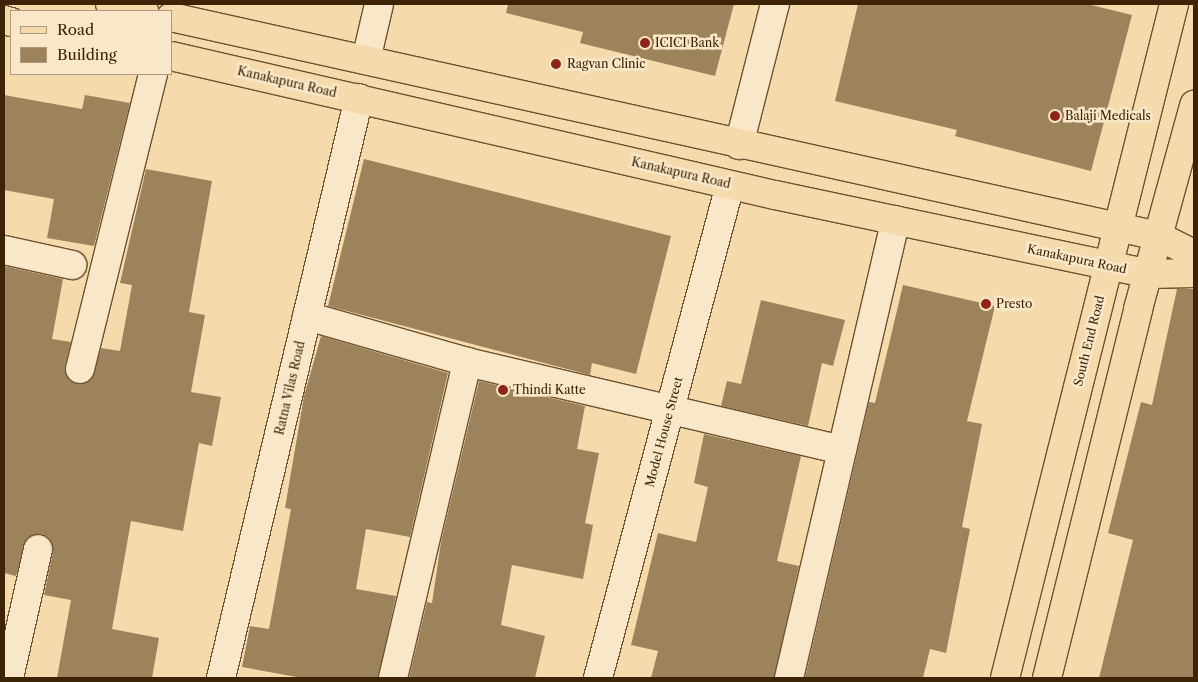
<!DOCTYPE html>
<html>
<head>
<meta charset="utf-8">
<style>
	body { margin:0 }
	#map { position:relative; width:1198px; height:682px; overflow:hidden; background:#f5daab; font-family:"Libre Caslon Text",serif }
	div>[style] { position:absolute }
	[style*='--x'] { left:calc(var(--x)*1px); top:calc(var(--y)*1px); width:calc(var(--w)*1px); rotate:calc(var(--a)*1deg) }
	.building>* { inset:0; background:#9d835c }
	.roads { filter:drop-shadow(1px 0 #6c522f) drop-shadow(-1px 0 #6c522f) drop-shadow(0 1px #6c522f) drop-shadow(0 -1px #6c522f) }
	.minor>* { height:28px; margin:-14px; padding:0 14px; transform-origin:14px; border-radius:14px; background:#f8e7c8 }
	.major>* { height:28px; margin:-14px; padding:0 14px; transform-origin:14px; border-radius:14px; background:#f5daab }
	.dots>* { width:14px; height:14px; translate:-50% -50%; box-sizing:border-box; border:2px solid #f8e7c8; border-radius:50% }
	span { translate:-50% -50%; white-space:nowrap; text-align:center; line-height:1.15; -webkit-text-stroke:5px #f8e7c8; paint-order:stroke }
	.poi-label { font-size:12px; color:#3e2406 }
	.left { translate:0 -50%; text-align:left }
	.street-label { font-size:12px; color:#3e2406 }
	.frame { position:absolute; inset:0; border:5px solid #3e2406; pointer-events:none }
	.legend { position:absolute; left:10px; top:10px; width:162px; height:65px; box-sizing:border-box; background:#f8e7c8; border:1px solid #ae997a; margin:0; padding:6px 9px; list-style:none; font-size:15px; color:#3e2406 }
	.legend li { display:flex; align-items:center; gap:10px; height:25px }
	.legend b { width:25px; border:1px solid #ae997a }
</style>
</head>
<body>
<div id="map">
	<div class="building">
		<i style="clip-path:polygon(508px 4px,734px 4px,715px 76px,580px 43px,583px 32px,506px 13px)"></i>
		<i style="clip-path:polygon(858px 4px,1087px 4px,1132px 15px,1091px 171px,955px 136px,957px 130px,835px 101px)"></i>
		<i style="clip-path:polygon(4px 95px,82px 109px,85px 95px,130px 103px,94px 246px,47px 238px,54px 199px,4px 190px)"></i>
		<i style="clip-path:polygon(364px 159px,671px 236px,636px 374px,592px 363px,590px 375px,328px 306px)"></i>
		<i style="clip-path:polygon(146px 169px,212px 181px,189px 312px,205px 315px,191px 392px,221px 397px,212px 446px,199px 443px,183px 531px,131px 521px,112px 629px,159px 638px,152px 678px,57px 678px,71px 600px,44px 595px,53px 552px,49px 538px,41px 534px,27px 538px,16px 576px,4px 573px,4px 266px,63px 279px,52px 339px,71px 342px,65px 366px,69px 380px,77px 384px,91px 380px,101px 348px,120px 351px,132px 285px,120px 283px)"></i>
		<i style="clip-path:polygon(903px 285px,995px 306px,967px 421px,982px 424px,962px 527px,970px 529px,946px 653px,930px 649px,923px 678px,805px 678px,869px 402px,875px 403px)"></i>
		<i style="clip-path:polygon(1177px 289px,1194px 289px,1194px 678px,1099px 678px,1133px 540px,1108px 533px,1141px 402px,1152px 405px)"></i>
		<i style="clip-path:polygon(761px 300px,845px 320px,833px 366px,822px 363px,808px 426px,721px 406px,727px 381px,741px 384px)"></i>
		<i style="clip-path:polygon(321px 336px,448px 373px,410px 537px,366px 529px,356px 589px,396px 596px,378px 678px,302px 678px,242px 667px,250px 626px,269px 629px,291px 509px,285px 508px,304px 396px)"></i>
		<i style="clip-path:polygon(479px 381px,585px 406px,577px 449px,599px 453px,585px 523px,593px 525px,583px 579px,512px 565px,501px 625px,545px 636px,535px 678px,409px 678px,427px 602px,432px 603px,441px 542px)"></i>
		<i style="clip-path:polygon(704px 434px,801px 456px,777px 561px,799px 566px,774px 678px,651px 678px,658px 651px,631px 645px,658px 533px,696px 542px,708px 487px,694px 483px)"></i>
	</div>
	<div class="roads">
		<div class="minor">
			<i style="--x:366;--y:60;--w:57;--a:-76.9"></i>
			<i style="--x:739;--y:145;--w:146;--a:-75.7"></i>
			<i style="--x:4;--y:250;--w:70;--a:12.4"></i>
			<i style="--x:307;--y:316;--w:166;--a:16"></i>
			<i style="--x:467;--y:362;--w:385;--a:13.2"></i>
			<i style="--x:80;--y:369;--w:304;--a:-76.1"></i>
			<i style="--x:9;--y:678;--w:132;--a:-77.3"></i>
			<i style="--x:221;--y:678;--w:596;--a:-76.62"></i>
			<i style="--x:393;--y:678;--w:325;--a:-76.8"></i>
			<i style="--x:598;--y:678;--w:510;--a:-75.01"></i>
			<i style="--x:789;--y:678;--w:470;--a:-76.9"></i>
		</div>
		<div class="major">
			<i style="--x:110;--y:4;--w:35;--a:12"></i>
			<i style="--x:171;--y:17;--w:1011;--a:12.51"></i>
			<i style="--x:1158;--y:236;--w:40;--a:26.6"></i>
			<i style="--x:4;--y:20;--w:7;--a:16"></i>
			<i style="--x:171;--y:56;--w:620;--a:12.96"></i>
			<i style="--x:775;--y:195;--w:382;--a:11.9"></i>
			<i style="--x:1149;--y:274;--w:45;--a:-1.3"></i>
			<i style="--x:1005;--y:678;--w:695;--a:-75.92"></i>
			<i style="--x:1047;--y:678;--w:380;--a:-76.1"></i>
			<i style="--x:1138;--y:309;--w:212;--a:-74.6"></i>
		</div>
	</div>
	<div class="dots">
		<i style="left:645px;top:43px;background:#8f2418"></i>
		<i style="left:556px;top:64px;background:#8f2418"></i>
		<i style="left:1055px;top:116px;background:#8f2418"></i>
		<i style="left:986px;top:304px;background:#8f2418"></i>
		<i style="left:503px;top:390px;background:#8f2418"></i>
	</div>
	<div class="poi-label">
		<span class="left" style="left:655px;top:43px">ICICI Bank</span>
		<span class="left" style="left:567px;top:64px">Ragvan Clinic</span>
		<span class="left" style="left:1065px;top:116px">Balaji Medicals</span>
		<span class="left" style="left:996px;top:304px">Presto</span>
		<span class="left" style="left:513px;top:390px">Thindi Katte</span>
	</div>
	<div class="street-label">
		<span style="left:287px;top:82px;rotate:13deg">Kanakapura Road</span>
		<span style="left:681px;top:173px;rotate:13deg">Kanakapura Road</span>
		<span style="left:1077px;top:259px;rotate:12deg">Kanakapura Road</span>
		<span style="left:1089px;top:341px;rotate:-76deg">South End Road</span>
		<span style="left:290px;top:388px;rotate:-77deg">Ratna Vilas Road</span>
		<span style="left:664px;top:432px;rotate:-75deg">Model House Street</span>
	</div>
	<div class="frame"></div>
	<ul class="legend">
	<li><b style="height:6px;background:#f5daab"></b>Road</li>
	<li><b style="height:14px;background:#9d835c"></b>Building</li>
	</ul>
</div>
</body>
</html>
